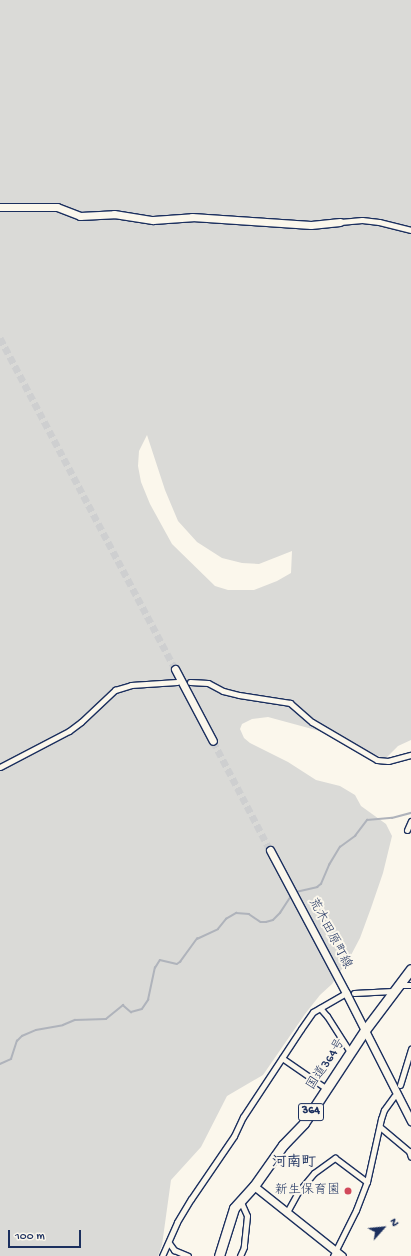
<!DOCTYPE html>
<html>
<head>
<meta charset="utf-8">
<style>
	body { margin:0 }
	#map { position:relative; width:411px; height:1256px; overflow:hidden; background:#fbf7ec; font-family:"Gochi Hand","Klee One",sans-serif }
	div>[style] { position:absolute }
	[style*='--x'] { left:calc(var(--x)*1px); top:calc(var(--y)*1px); width:calc(var(--w)*1px); rotate:calc(var(--a)*1deg) }
	.green>* { inset:0; background:#dadad7 }
	.stream>* { height:1.5px; margin:-0.75px; padding:0 0.75px; transform-origin:0.75px; border-radius:0.75px; background:#afb3bb }
	.secondary-tunnel>* { height:7px; margin-top:-3.5px; transform-origin:0; background:repeating-linear-gradient(90deg,#cecfd0 0 7px,transparent 0 10.5px) }
	.roads { filter:drop-shadow(1px 0 #1b2f5e) drop-shadow(-1px 0 #1b2f5e) drop-shadow(0 1px #1b2f5e) drop-shadow(0 -1px #1b2f5e) }
	.street>* { height:5px; margin:-2.5px; padding:0 2.5px; transform-origin:2.5px; border-radius:2.5px; background:#fbf7ec }
	.secondary>* { height:7px; margin:-3.5px; padding:0 3.5px; transform-origin:3.5px; border-radius:3.5px; background:#fbf7ec }
	.highway>* { height:9px; margin:-4.5px; padding:0 4.5px; transform-origin:4.5px; border-radius:4.5px; background:#fbf7ec }
	.dots>* { width:11px; height:11px; translate:-50% -50%; box-sizing:border-box; border:2px solid #fbf7ec; border-radius:50% }
	span { translate:-50% -50%; white-space:nowrap; text-align:center; line-height:1.15; -webkit-text-stroke:4px #fbf7ec; paint-order:stroke }
	.shield-label span { padding:1px 3px; background:#fbf7ec; border:1px solid; border-radius:3px; -webkit-text-stroke-width:0 }
	.shield-label { font-size:12px; color:#1b2f5e; font-weight:700 }
	.street-label { font-size:13px; color:#1b2f5e }
	.poi-label { font-size:13px; color:#1b2f5e }
	.right { translate:-100% -50%; text-align:right }
	.quarter-label { font-size:15px; color:#1b2f5e; font-weight:700 }
	.north { position:absolute; left:363px; top:1208px; width:40px; height:40px; -webkit-text-stroke:3px #fbf7ec; paint-order:stroke; rotate:63deg; font-size:11px; font-weight:700; line-height:16px; text-align:center; color:#1b2f5e }
	.north::after { content:''; display:block; margin:auto; width:14px; height:18px; background:#1b2f5e; clip-path:polygon(50% 0,100% 100%,50% 72%,0 100%) }
	.scale { position:absolute; left:8px; top:1230px; width:73px; height:18px; box-sizing:border-box; border:2px solid #1b2f5e; border-top:0; padding-left:5px; font-size:12px; line-height:14px; white-space:nowrap; color:#1b2f5e; -webkit-text-stroke:3px #fbf7ec; paint-order:stroke }
</style>
</head>
<body>
<div id="map">
	<div class="green">
		<i style="clip-path:polygon(evenodd,0 0,411px 0,411px 740px,398px 746px,385px 759px,327px 733px,268px 717px,252px 719px,242px 724px,240px 729px,244px 738px,250px 743px,288px 762px,316px 780px,340px 786px,355px 795px,361px 806px,386px 824px,392px 836px,383px 873px,371px 908px,360px 938px,350px 957px,332px 984px,320px 995px,305px 1014px,263px 1075px,227px 1096px,201px 1147px,171px 1180px,162px 1245px,158px 1256px,0 1256px,0 0,147px 435px,165px 490px,178px 521px,197px 542px,222px 558px,242px 563px,259px 564px,292px 551px,291px 573px,277px 581px,254px 590px,228px 590px,215px 586px,172px 544px,150px 504px,141px 482px,138px 466px,139px 451px,147px 435px)"></i>
	</div>
	<div class="stream">
		<i style="--x:296;--y:892;--w:22;--a:-13"></i>
		<i style="--x:317;--y:887;--w:5;--a:-37"></i>
		<i style="--x:321;--y:884;--w:21;--a:-67"></i>
		<i style="--x:329;--y:865;--w:21;--a:-59"></i>
		<i style="--x:340;--y:847;--w:19;--a:-36"></i>
		<i style="--x:355;--y:836;--w:20;--a:-53"></i>
		<i style="--x:367;--y:820;--w:25;--a:-5"></i>
		<i style="--x:392;--y:818;--w:20;--a:-15"></i>
		<i style="--x:0;--y:1064;--w:12;--a:-24"></i>
		<i style="--x:11;--y:1059;--w:19;--a:-72"></i>
		<i style="--x:17;--y:1041;--w:7;--a:-45"></i>
		<i style="--x:22;--y:1036;--w:15;--a:-23"></i>
		<i style="--x:36;--y:1030;--w:27;--a:-10"></i>
		<i style="--x:63;--y:1025;--w:13;--a:-23"></i>
		<i style="--x:75;--y:1020;--w:31;--a:-2"></i>
		<i style="--x:106;--y:1019;--w:22;--a:-39"></i>
		<i style="--x:123;--y:1005;--w:11;--a:41"></i>
		<i style="--x:131;--y:1012;--w:11;--a:-15"></i>
		<i style="--x:142;--y:1009;--w:11;--a:-56"></i>
		<i style="--x:148;--y:1000;--w:33;--a:-78"></i>
		<i style="--x:155;--y:968;--w:9;--a:-58"></i>
		<i style="--x:160;--y:960;--w:17;--a:13"></i>
		<i style="--x:177;--y:964;--w:4;--a:-34"></i>
		<i style="--x:180;--y:962;--w:29;--a:-54"></i>
		<i style="--x:197;--y:939;--w:23;--a:-25"></i>
		<i style="--x:218;--y:929;--w:13;--a:-51"></i>
		<i style="--x:226;--y:919;--w:12;--a:-31"></i>
		<i style="--x:236;--y:913;--w:13;--a:4"></i>
		<i style="--x:249;--y:914;--w:14;--a:34"></i>
		<i style="--x:261;--y:922;--w:5;--a:0"></i>
		<i style="--x:266;--y:922;--w:7;--a:-16"></i>
		<i style="--x:273;--y:920;--w:10;--a:-45"></i>
		<i style="--x:280;--y:913;--w:20;--a:-57"></i>
	</div>
	<div class="secondary-tunnel">
		<i style="--x:0;--y:338;--w:374;--a:62.1"></i>
		<i style="--x:213;--y:741;--w:123;--a:62.4"></i>
	</div>
	<div class="roads">
		<div class="street">
			<i style="--x:340;--y:222;--w:22;--a:-5"></i>
			<i style="--x:362;--y:220;--w:17;--a:7"></i>
			<i style="--x:379;--y:222;--w:33;--a:14"></i>
			<i style="--x:190;--y:682;--w:18;--a:3"></i>
			<i style="--x:208;--y:683;--w:17;--a:28"></i>
			<i style="--x:223;--y:691;--w:16;--a:14"></i>
			<i style="--x:239;--y:695;--w:52;--a:8.9"></i>
			<i style="--x:290;--y:703;--w:29;--a:41"></i>
			<i style="--x:312;--y:722;--w:75;--a:30.3"></i>
			<i style="--x:377;--y:760;--w:11;--a:5"></i>
			<i style="--x:388;--y:761;--w:24;--a:-15"></i>
			<i style="--x:0;--y:767;--w:78;--a:-27.6"></i>
			<i style="--x:69;--y:731;--w:15;--a:-37"></i>
			<i style="--x:81;--y:722;--w:47;--a:-43.3"></i>
			<i style="--x:115;--y:690;--w:17;--a:-17"></i>
			<i style="--x:131;--y:685;--w:46;--a:-3.7"></i>
			<i style="--x:407;--y:830;--w:10;--a:-66"></i>
			<i style="--x:399;--y:985;--w:12;--a:0"></i>
			<i style="--x:354;--y:993;--w:39;--a:-3"></i>
			<i style="--x:320;--y:1008;--w:11;--a:49"></i>
			<i style="--x:327;--y:1016;--w:43;--a:57.4"></i>
			<i style="--x:282;--y:1058;--w:55;--a:34.6"></i>
			<i style="--x:400;--y:1085;--w:38;--a:-73"></i>
			<i style="--x:380;--y:1127;--w:38;--a:40"></i>
			<i style="--x:409;--y:1151;--w:6;--a:72"></i>
			<i style="--x:240;--y:1200;--w:17;--a:66"></i>
			<i style="--x:247;--y:1216;--w:31;--a:96"></i>
			<i style="--x:244;--y:1247;--w:10;--a:114"></i>
			<i style="--x:287;--y:1212;--w:23;--a:-61"></i>
			<i style="--x:298;--y:1192;--w:25;--a:-50"></i>
			<i style="--x:314;--y:1173;--w:26;--a:-36"></i>
			<i style="--x:335;--y:1158;--w:40;--a:37"></i>
			<i style="--x:169;--y:1243;--w:9;--a:54"></i>
			<i style="--x:174;--y:1250;--w:15;--a:23"></i>
			<i style="--x:162;--y:1256;--w:37;--a:-66"></i>
			<i style="--x:177;--y:1222;--w:27;--a:-59"></i>
			<i style="--x:191;--y:1199;--w:76;--a:-55.7"></i>
			<i style="--x:234;--y:1136;--w:21;--a:-65"></i>
			<i style="--x:243;--y:1117;--w:105;--a:-56.6"></i>
			<i style="--x:301;--y:1029;--w:21;--a:-55"></i>
			<i style="--x:313;--y:1012;--w:38;--a:-30"></i>
			<i style="--x:333;--y:1256;--w:51;--a:-63.4"></i>
			<i style="--x:356;--y:1210;--w:30;--a:-69"></i>
			<i style="--x:367;--y:1182;--w:65;--a:-77.5"></i>
			<i style="--x:381;--y:1119;--w:9;--a:-72"></i>
			<i style="--x:384;--y:1110;--w:17;--a:-54"></i>
		</div>
		<div class="secondary">
			<i style="--x:0;--y:207;--w:57;--a:0"></i>
			<i style="--x:57;--y:207;--w:25;--a:21"></i>
			<i style="--x:80;--y:216;--w:34;--a:-3"></i>
			<i style="--x:114;--y:214;--w:39;--a:9"></i>
			<i style="--x:153;--y:220;--w:39;--a:-4"></i>
			<i style="--x:192;--y:217;--w:119;--a:3.8"></i>
			<i style="--x:311;--y:225;--w:29;--a:-6"></i>
			<i style="--x:175;--y:669;--w:81;--a:62.2"></i>
			<i style="--x:270;--y:850;--w:162;--a:62"></i>
			<i style="--x:346;--y:993;--w:144;--a:63.1"></i>
			<i style="--x:254;--y:1186;--w:112;--a:38.5"></i>
		</div>
		<div class="highway">
			<i style="--x:219;--y:1256;--w:50;--a:-72.6"></i>
			<i style="--x:234;--y:1208;--w:30;--a:-48"></i>
			<i style="--x:254;--y:1186;--w:50;--a:-54.7"></i>
			<i style="--x:283;--y:1145;--w:30;--a:-46"></i>
			<i style="--x:304;--y:1123;--w:111;--a:-56.7"></i>
			<i style="--x:365;--y:1030;--w:76;--a:-53"></i>
		</div>
	</div>
	<div class="dots">
		<i style="left:348px;top:1191px;background:#d1495b"></i>
	</div>
	<div class="shield-label">
		<span style="left:311px;top:1112px">364</span>
	</div>
	<div class="street-label">
		<span style="left:329px;top:934px;rotate:62deg">荒木田原町線</span>
		<span style="left:327px;top:1065px;rotate:-57deg">国道364号</span>
	</div>
	<div class="poi-label">
		<span class="right" style="left:340px;top:1191px">新生保育園</span>
	</div>
	<div class="quarter-label">
		<span style="left:294px;top:1164px">河南町</span>
	</div>
	<div class="north">N</div>
	<div class="scale">100 m</div>
</div>
</body>
</html>
